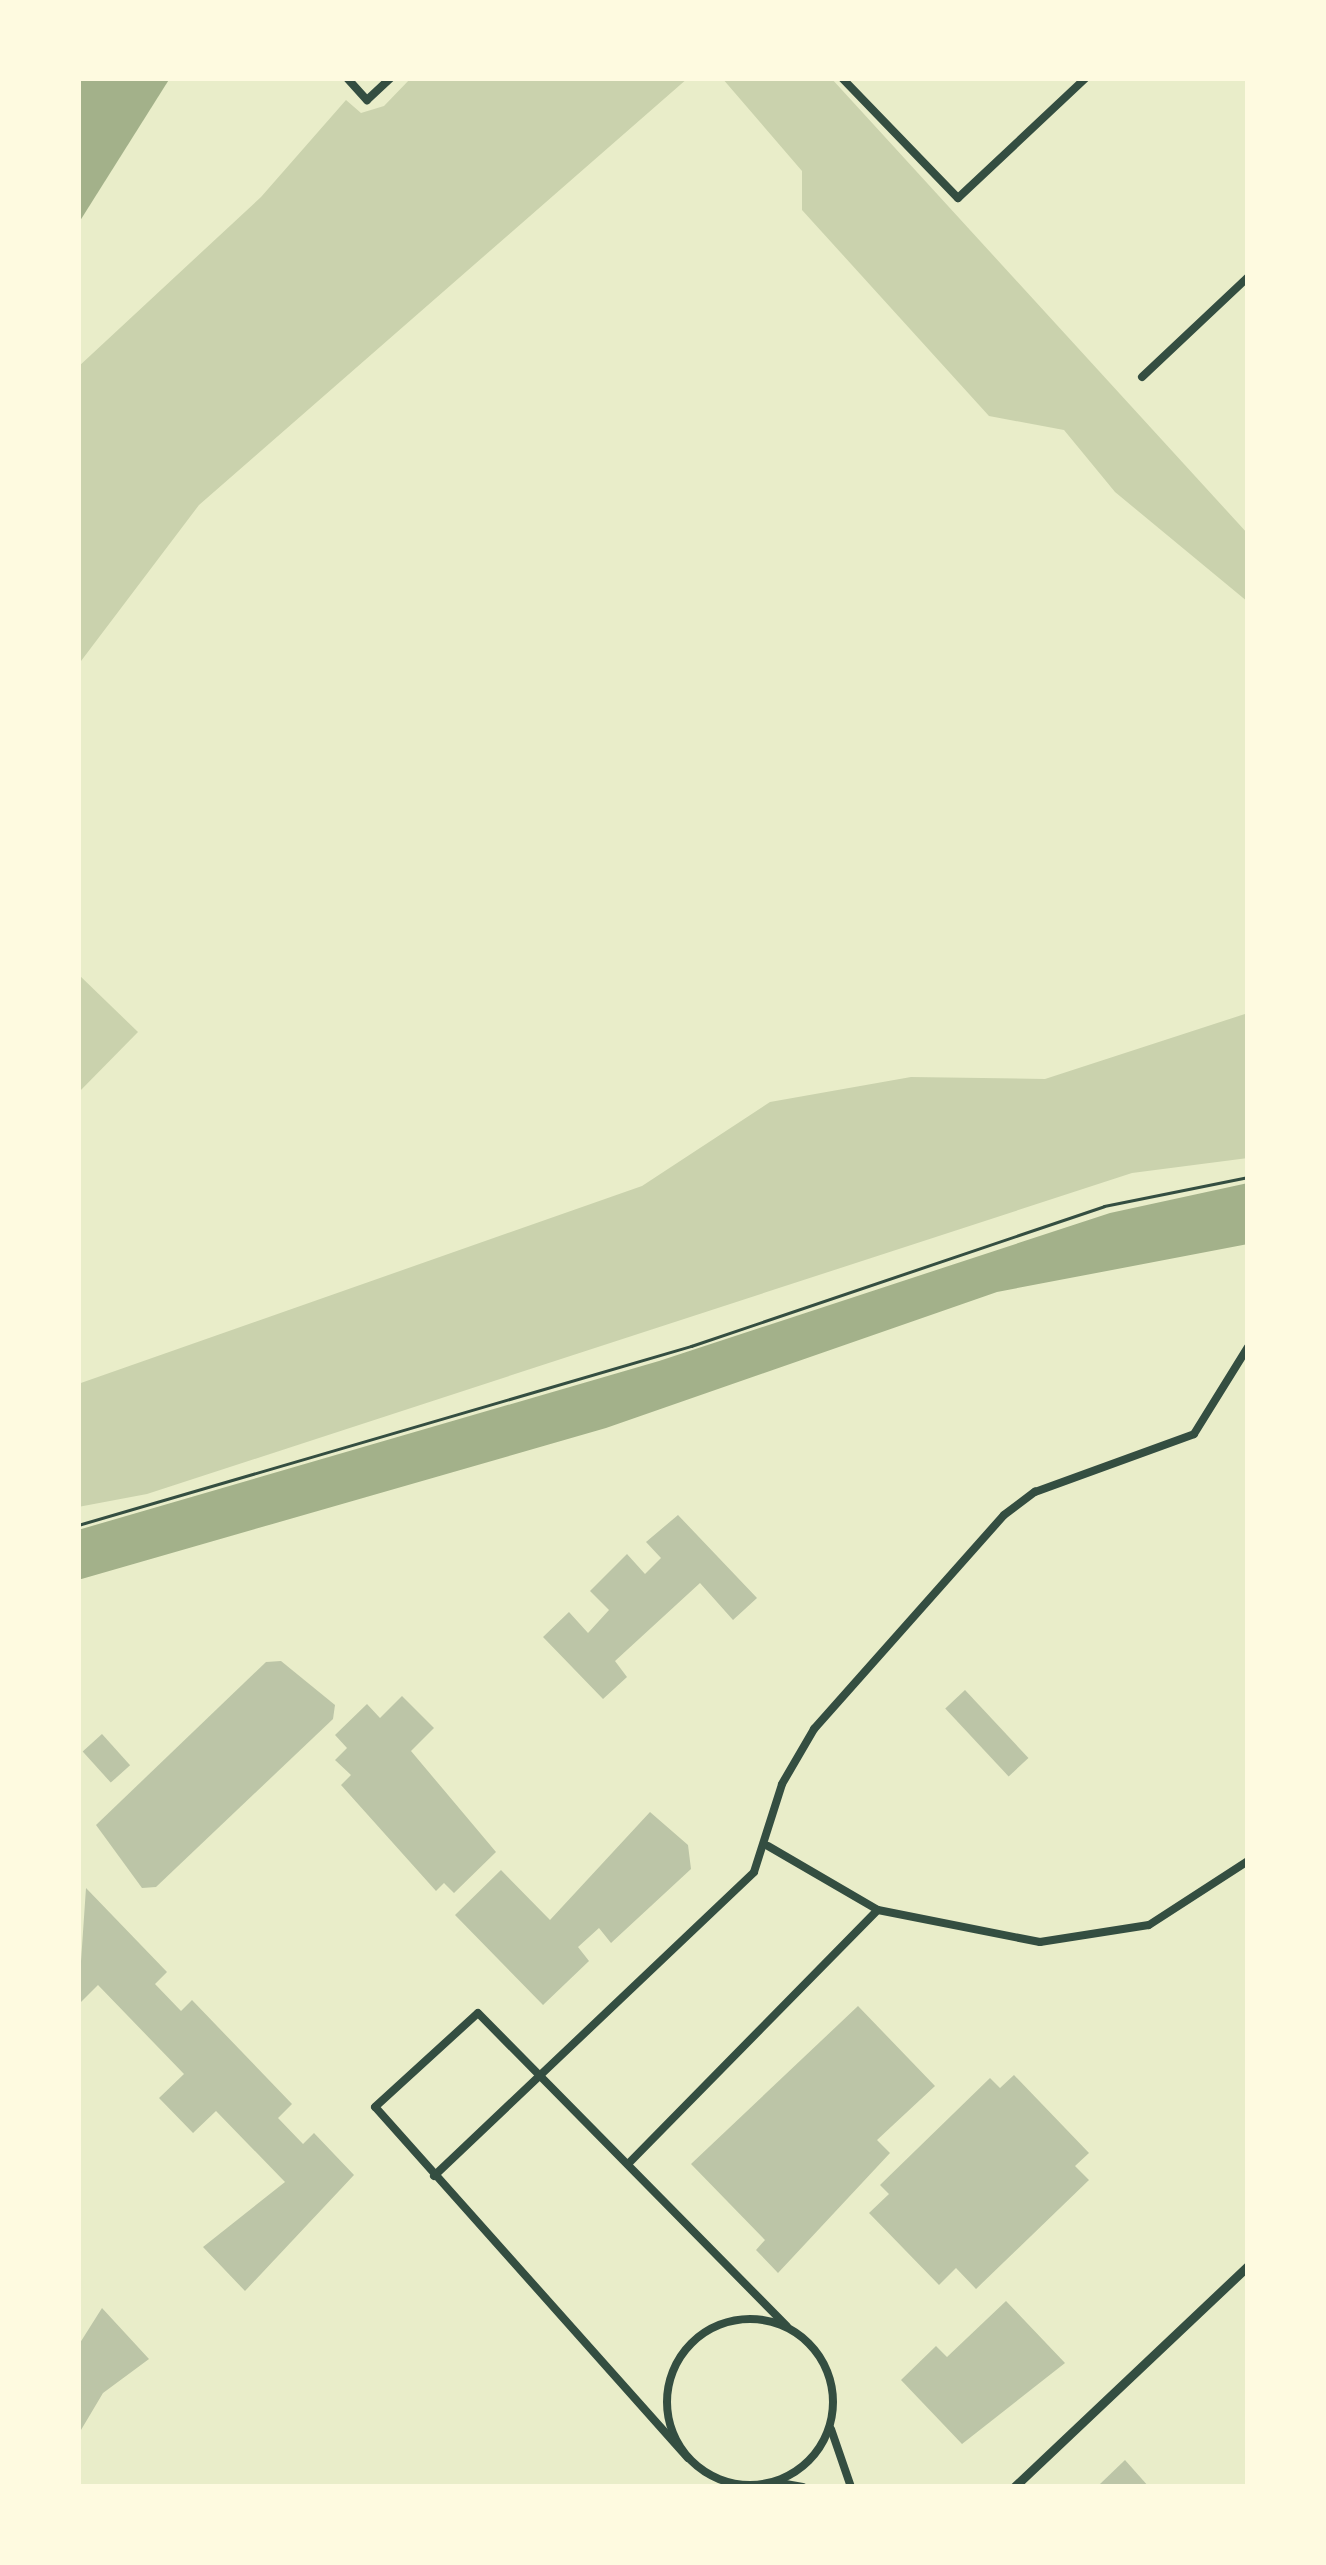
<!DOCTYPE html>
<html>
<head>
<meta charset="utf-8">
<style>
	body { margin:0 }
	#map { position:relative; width:1326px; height:2565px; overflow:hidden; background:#e9edc9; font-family:"Sofia Sans Condensed",sans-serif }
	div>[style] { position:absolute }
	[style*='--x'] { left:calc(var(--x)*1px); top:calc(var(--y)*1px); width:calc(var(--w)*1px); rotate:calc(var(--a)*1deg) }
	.green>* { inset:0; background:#cad2ad }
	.water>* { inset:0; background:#a3b18a }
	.building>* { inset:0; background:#bcc5a7; transform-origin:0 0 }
	.path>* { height:3px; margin:-1.5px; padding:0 1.5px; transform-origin:1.5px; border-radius:1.5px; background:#344e41 }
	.minor>* { height:8px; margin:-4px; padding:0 4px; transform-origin:4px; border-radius:4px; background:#344e41 }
	.minor>.ring { margin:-4px; padding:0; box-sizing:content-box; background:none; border:8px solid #344e41; border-radius:50% }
	.tertiary>* { height:9px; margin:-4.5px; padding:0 4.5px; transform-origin:4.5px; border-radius:4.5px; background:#344e41 }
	span { translate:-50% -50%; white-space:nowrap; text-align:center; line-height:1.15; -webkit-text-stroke:9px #fefae0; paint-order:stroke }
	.frame { position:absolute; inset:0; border:81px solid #fefae0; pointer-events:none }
</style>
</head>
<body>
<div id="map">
	<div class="green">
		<i style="clip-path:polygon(411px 78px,688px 78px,199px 505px,78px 665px,78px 367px,261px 197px,346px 100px,361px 113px,384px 106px)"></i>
		<i style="clip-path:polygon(722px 78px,831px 78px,1248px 534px,1248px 602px,1115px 492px,1064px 430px,989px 416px,802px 210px,802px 171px)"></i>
		<i style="clip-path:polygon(78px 974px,138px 1032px,78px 1093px)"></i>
		<i style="clip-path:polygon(1248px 1013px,1248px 1158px,1132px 1173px,147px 1494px,78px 1507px,78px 1384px,642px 1186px,770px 1102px,911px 1077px,1045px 1079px)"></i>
	</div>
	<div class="water">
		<i style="clip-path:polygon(78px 78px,170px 78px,78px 224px)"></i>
		<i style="clip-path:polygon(1248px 1183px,1248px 1244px,997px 1292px,606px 1428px,78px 1580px,78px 1530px,659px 1361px,1110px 1213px)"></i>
	</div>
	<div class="building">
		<i style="clip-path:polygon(678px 1515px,757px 1598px,733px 1620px,700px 1583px,615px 1661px,627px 1677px,603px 1699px,543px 1637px,569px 1612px,588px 1633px,609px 1610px,590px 1591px,627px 1554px,645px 1574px,661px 1558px,646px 1542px)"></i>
		<i style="clip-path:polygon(281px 1661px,335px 1705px,333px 1719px,156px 1887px,142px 1888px,96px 1825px,266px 1662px)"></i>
		<i style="left:965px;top:1690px;width:93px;height:27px;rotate:47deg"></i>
		<i style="clip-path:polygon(402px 1696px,434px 1728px,411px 1751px,496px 1852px,454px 1893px,444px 1883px,436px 1891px,341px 1785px,351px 1775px,335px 1760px,347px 1748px,335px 1735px,367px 1704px,380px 1718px)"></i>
		<i style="left:102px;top:1734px;width:42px;height:26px;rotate:48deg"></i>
		<i style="clip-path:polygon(650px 1812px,688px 1845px,691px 1869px,611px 1943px,599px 1928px,578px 1947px,589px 1961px,543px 2005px,455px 1915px,501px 1870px,550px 1920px)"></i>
		<i style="clip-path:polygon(86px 1888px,167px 1972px,155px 1984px,181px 2011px,192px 2000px,292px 2104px,278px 2118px,303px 2144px,314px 2133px,354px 2175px,245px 2291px,203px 2247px,285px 2182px,216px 2111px,193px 2133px,159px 2098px,184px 2074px,98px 1985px,78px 2005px)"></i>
		<i style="clip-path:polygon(858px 2006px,935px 2086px,877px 2140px,890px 2153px,778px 2273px,756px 2250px,765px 2240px,691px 2164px)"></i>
		<i style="clip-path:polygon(1014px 2075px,1089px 2153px,1075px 2166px,1089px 2180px,976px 2289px,956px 2268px,939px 2285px,869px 2213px,889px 2194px,880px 2185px,990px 2078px,1000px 2088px)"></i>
		<i style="clip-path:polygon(1006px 2301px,1065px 2363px,962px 2444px,901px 2380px,936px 2346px,947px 2357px)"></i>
		<i style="clip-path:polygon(102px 2308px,149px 2359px,103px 2393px,78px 2435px,78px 2346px)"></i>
		<i style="clip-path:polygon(1125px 2460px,1149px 2487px,1100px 2484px)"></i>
	</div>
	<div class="path">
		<i style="--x:78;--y:1525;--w:639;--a:-16.28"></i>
		<i style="--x:691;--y:1346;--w:436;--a:-18.7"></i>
		<i style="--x:1104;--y:1206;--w:147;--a:-11.4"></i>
	</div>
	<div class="minor">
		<i style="--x:347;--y:78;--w:30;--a:48"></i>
		<i style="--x:367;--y:100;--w:33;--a:-43"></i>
		<i style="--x:842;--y:78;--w:167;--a:46"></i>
		<i style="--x:958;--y:198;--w:175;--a:-43.2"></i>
		<i style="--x:1142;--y:377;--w:146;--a:-43.3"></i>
		<i style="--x:768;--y:1846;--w:127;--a:30.2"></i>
		<i style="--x:878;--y:1910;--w:165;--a:11.2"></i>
		<i style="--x:1040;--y:1942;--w:110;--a:-8.9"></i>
		<i style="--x:1149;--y:1925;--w:118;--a:-32.9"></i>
		<i style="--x:628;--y:2164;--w:356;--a:-45.5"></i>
		<i style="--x:434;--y:2176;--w:441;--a:-43.5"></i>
		<i style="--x:754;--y:1872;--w:92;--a:-72.3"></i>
		<i style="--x:782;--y:1784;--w:64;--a:-59.8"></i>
		<i style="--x:814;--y:1729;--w:286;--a:-48.4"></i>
		<i style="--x:1004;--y:1515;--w:39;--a:-37"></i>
		<i style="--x:1035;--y:1492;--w:169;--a:-20"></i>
		<i style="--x:1194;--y:1434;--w:102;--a:-58.2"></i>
		<i class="ring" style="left:667px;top:2319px;width:158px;height:158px"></i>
		<i style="--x:831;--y:2429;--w:61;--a:71"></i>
		<i style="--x:688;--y:2458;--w:470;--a:-131.7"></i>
		<i style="--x:375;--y:2107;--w:139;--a:-42.4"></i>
		<i style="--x:478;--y:2013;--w:440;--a:45.4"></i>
		<i style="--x:780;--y:2483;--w:23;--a:10"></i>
	</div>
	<div class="tertiary">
		<i style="--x:1014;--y:2487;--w:322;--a:-43.4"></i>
	</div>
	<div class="frame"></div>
</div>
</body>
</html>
